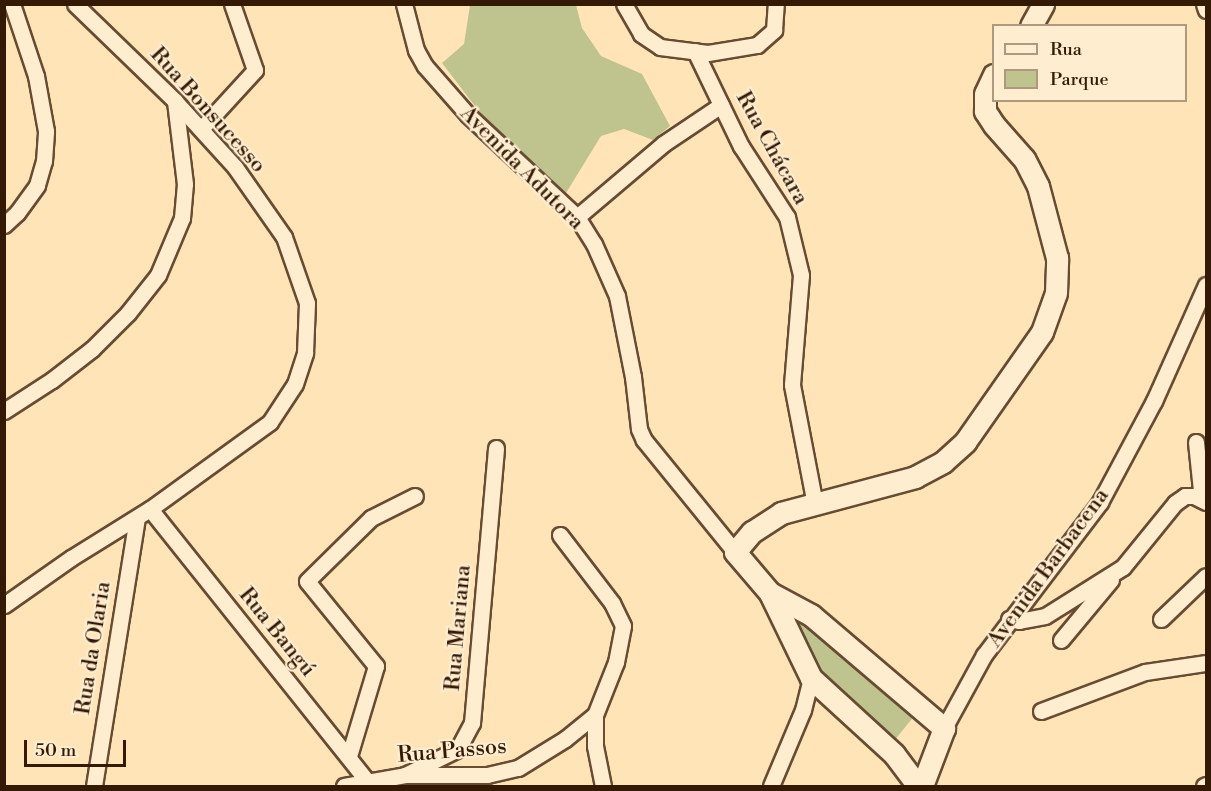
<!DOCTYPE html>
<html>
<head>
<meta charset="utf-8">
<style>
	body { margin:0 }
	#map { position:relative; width:1211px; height:791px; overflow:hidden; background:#ffe4b7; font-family:"Libre Bodoni",serif }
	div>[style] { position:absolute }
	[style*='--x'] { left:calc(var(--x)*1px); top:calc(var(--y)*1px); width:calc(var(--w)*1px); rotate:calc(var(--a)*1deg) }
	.green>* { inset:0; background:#bfc48f }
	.roads { filter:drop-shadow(2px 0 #674c32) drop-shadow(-2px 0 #674c32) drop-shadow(0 2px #674c32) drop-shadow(0 -2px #674c32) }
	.street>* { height:15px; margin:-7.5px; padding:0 7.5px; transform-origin:7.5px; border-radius:7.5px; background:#ffedd0 }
	.secondary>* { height:21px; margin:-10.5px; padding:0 10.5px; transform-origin:10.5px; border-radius:10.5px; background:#ffedd0 }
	span { translate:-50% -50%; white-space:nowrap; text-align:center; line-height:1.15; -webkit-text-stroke:4.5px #ffedd0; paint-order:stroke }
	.street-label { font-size:22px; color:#341a05 }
	.frame { position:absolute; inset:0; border:6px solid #341a05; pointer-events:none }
	.legend { position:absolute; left:992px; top:24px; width:195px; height:78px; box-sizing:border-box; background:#ffedd0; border:2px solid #ae997f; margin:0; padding:8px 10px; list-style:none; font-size:18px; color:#341a05 }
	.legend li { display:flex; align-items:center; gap:12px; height:30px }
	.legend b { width:30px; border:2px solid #ae997f }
	.scale { position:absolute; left:24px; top:740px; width:102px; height:27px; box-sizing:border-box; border:3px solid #341a05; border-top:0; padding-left:8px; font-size:18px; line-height:21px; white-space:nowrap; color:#341a05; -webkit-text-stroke:4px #ffedd0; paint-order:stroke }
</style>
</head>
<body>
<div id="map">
	<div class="green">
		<i style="clip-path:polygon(470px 5px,576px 5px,582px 28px,601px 56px,642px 74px,670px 126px,653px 140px,624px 129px,601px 136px,566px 193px,484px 118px,442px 63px,464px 44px)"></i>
		<i style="clip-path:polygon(788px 617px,801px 620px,915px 715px,894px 741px,815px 677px)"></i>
	</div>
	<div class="roads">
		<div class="street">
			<i style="--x:404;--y:4;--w:48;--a:75.4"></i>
			<i style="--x:416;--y:50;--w:18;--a:61"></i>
			<i style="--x:425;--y:66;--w:65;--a:48.7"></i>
			<i style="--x:468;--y:115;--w:149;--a:43.1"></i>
			<i style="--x:577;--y:217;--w:32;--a:58"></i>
			<i style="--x:594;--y:244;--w:57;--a:66.1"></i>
			<i style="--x:617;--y:296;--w:83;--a:78.8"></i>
			<i style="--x:633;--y:377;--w:52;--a:83.4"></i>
			<i style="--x:639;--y:429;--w:12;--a:66"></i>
			<i style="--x:644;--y:440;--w:144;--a:50.9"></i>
			<i style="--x:624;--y:4;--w:34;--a:60"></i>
			<i style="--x:641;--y:34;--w:23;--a:34"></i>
			<i style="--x:660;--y:47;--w:48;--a:7.1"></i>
			<i style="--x:708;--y:53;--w:50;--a:-9.3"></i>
			<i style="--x:757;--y:45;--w:23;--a:-41"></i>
			<i style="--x:774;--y:30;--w:26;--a:-86"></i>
			<i style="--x:1204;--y:4;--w:6;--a:72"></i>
			<i style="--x:695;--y:51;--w:106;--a:64.2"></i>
			<i style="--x:741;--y:146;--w:85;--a:57.1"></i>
			<i style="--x:787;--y:217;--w:60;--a:76.4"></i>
			<i style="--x:801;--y:275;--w:110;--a:94.7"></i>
			<i style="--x:792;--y:385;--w:121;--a:79.1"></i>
			<i style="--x:201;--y:129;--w:80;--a:-47.5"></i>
			<i style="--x:255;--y:70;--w:70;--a:-109.2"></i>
			<i style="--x:577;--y:217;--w:113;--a:-40.3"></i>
			<i style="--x:663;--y:144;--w:70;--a:-33.9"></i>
			<i style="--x:4;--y:225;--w:18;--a:-43"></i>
			<i style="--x:17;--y:213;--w:34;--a:-54"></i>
			<i style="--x:37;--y:185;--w:25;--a:-74"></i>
			<i style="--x:44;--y:161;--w:30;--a:-86"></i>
			<i style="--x:46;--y:131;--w:56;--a:-100.3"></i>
			<i style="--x:36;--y:76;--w:76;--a:-108.4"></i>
			<i style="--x:4;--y:411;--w:57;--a:-32.9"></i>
			<i style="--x:52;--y:380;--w:51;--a:-37.8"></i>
			<i style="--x:92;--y:349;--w:51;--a:-45"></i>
			<i style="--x:128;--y:313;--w:48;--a:-51.7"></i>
			<i style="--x:158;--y:275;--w:62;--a:-67.2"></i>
			<i style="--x:182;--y:218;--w:34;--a:-85"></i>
			<i style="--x:185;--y:184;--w:84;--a:-96.9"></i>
			<i style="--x:1196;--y:442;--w:58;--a:84.1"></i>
			<i style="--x:150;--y:509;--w:351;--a:51.4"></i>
			<i style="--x:560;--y:535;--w:86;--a:52.6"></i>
			<i style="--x:612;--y:603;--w:25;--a:64"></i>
			<i style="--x:623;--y:626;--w:37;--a:101"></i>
			<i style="--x:616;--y:662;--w:57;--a:111.6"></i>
			<i style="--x:595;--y:715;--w:31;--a:90"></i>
			<i style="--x:595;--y:746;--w:41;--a:78.7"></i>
			<i style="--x:4;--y:605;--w:82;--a:-35"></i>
			<i style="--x:71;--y:558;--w:93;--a:-31.8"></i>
			<i style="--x:150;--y:509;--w:148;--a:-35.9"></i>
			<i style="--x:270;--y:422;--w:45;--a:-56.7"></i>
			<i style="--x:295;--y:384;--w:33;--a:-72"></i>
			<i style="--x:305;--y:353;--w:50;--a:-87.7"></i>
			<i style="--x:307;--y:303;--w:70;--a:-109.2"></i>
			<i style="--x:284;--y:237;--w:85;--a:-125"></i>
			<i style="--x:235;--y:167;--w:89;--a:-132.3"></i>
			<i style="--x:175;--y:101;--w:139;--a:-135.9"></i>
			<i style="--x:1009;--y:619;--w:10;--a:11"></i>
			<i style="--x:1019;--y:621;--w:26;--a:-11"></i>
			<i style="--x:1045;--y:616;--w:92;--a:-32.1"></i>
			<i style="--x:1123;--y:567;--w:82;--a:-50.9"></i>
			<i style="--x:1175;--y:503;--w:12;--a:-35"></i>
			<i style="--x:1185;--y:496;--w:9;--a:0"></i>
			<i style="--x:1194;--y:496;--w:13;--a:27"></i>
			<i style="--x:1161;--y:619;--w:62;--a:-43.7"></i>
			<i style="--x:1061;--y:640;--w:78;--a:-50.2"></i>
			<i style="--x:1041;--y:711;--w:111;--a:-20.6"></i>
			<i style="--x:1145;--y:672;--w:62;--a:-8.4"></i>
			<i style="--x:944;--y:728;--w:83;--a:-61.3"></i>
			<i style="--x:984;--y:655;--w:192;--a:-52.8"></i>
			<i style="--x:1100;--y:502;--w:115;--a:-61.9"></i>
			<i style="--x:1154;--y:401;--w:127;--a:-65.9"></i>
			<i style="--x:349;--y:756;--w:94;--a:-73.3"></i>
			<i style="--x:376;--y:666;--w:109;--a:-129.1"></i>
			<i style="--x:307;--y:581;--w:90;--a:-44.5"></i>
			<i style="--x:371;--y:518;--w:49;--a:-26.6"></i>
			<i style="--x:405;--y:775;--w:59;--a:-26.1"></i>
			<i style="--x:458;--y:749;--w:30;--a:-62"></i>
			<i style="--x:472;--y:723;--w:276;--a:-85"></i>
			<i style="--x:94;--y:786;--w:271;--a:-80.9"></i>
			<i style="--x:344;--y:786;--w:62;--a:-10.2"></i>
			<i style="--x:405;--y:775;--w:82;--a:0"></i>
			<i style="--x:487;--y:775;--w:32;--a:-13"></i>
			<i style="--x:518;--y:768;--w:55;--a:-31.7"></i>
			<i style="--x:565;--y:739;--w:38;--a:-39"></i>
			<i style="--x:771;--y:786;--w:82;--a:-67.2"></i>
			<i style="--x:803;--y:710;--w:33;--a:-76"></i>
			<i style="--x:1204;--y:786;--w:2;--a:-27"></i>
		</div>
		<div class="secondary">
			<i style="--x:1031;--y:26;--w:25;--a:-61"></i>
			<i style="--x:770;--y:593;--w:47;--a:28.2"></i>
			<i style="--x:811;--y:615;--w:175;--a:40.4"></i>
			<i style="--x:944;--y:728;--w:62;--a:110.8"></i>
			<i style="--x:918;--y:786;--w:40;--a:-127"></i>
			<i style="--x:894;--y:754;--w:113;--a:-137.5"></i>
			<i style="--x:811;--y:678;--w:94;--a:-115.8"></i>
			<i style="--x:770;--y:593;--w:54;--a:-130.5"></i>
			<i style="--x:735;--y:552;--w:26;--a:-50"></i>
			<i style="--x:752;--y:532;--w:35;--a:-33"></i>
			<i style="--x:781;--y:513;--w:139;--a:-15"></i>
			<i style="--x:915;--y:477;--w:32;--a:-28"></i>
			<i style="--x:943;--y:462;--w:30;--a:-42"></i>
			<i style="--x:965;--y:442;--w:134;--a:-55"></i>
			<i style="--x:1042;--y:332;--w:41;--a:-70.3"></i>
			<i style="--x:1056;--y:293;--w:35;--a:-88"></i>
			<i style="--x:1057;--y:258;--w:74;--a:-104.8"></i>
			<i style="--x:1038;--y:186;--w:30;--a:-117"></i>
			<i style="--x:1024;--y:159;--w:45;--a:-131.4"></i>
			<i style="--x:994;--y:125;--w:17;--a:-123"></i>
			<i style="--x:985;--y:111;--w:17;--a:-90"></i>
			<i style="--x:985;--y:94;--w:21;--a:-65"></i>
		</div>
	</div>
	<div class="street-label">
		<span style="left:208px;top:110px;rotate:48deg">Rua Bonsucesso</span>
		<span style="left:772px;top:148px;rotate:61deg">Rua Chácara</span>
		<span style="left:522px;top:168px;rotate:45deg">Avenida Adutora</span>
		<span style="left:1048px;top:568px;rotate:-54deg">Avenida Barbacena</span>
		<span style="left:458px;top:628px;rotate:-85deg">Rua Mariana</span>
		<span style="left:277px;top:632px;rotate:51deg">Rua Bangú</span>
		<span style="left:93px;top:648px;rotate:-81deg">Rua da Olaria</span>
		<span style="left:452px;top:751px;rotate:-5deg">Rua Passos</span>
	</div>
	<div class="frame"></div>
	<ul class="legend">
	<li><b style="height:8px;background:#ffedd0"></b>Rua</li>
	<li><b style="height:16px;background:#bfc48f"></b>Parque</li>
	</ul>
	<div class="scale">50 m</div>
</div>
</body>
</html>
